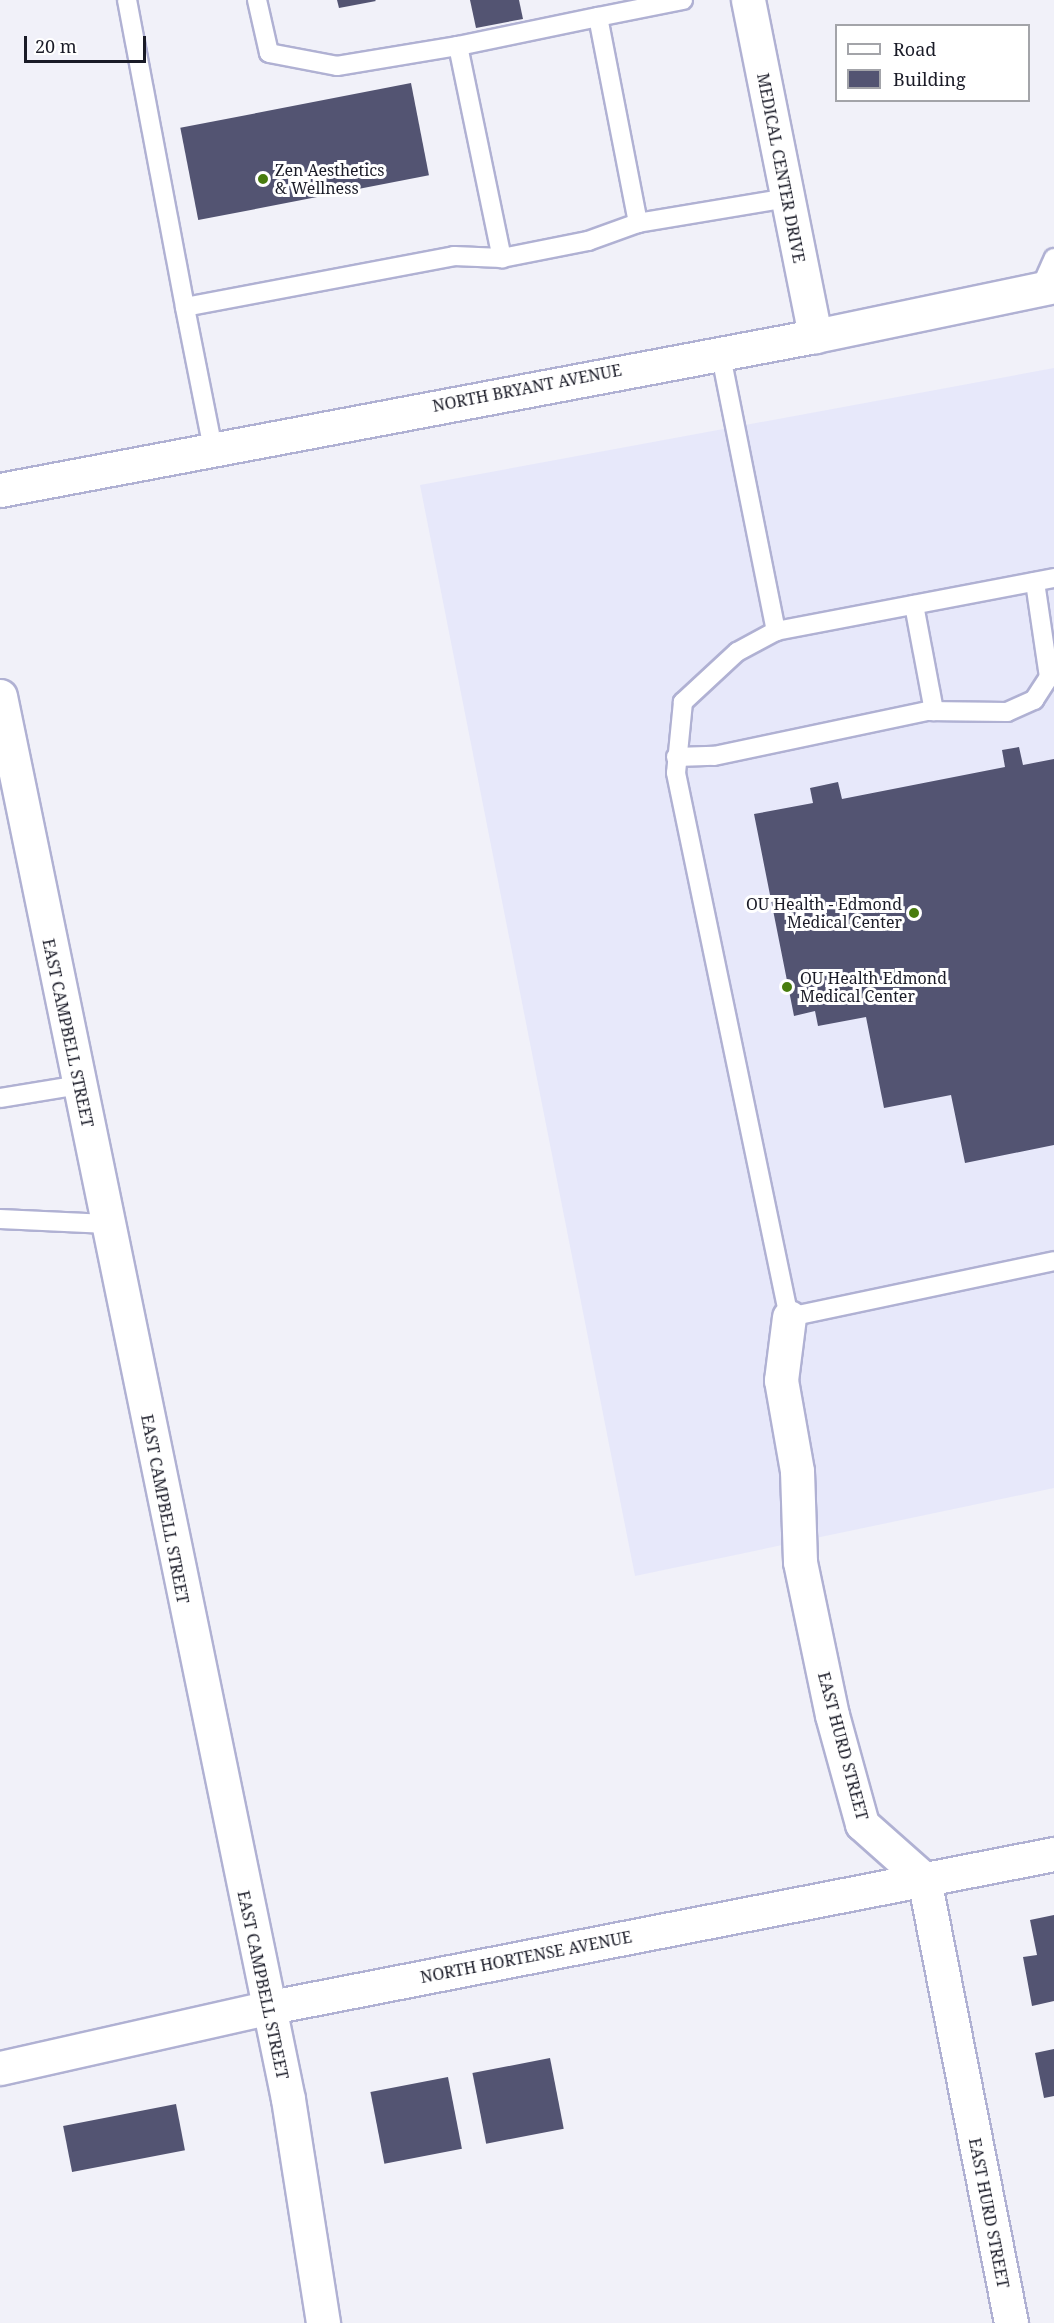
<!DOCTYPE html>
<html>
<head>
<meta charset="utf-8">
<style>
	body { margin:0 }
	#map { position:relative; width:1054px; height:2323px; overflow:hidden; background:#f1f1f9; font-family:"Noto Serif",serif }
	div>[style] { position:absolute }
	[style*='--x'] { left:calc(var(--x)*1px); top:calc(var(--y)*1px); width:calc(var(--w)*1px); rotate:calc(var(--a)*1deg) }
	.built>* { inset:0; background:#e7e8fa }
	.building>* { inset:0; background:#535472; transform-origin:0 0 }
	.roads { filter:drop-shadow(2px 0 #b0b1d3) drop-shadow(-2px 0 #b0b1d3) drop-shadow(0 2px #b0b1d3) drop-shadow(0 -2px #b0b1d3) }
	.lane>* { height:18px; margin:-9px; padding:0 9px; transform-origin:9px; border-radius:9px; background:#fff }
	.street>* { height:33px; margin:-16.5px; padding:0 16.5px; transform-origin:16.5px; border-radius:16.5px; background:#fff }
	.secondary>* { height:33px; margin:-16.5px; padding:0 16.5px; transform-origin:16.5px; border-radius:16.5px; background:#fff }
	.dots>* { width:16px; height:16px; translate:-50% -50%; box-sizing:border-box; border:3px solid #fff; border-radius:50% }
	span { translate:-50% -50%; white-space:nowrap; text-align:center; line-height:1.15; -webkit-text-stroke:6px #fff; paint-order:stroke }
	.street-label { font-size:16px; color:#1a1b27 }
	.poi-label { font-size:16px; color:#1a1b27 }
	.left { translate:0 -50%; text-align:left }
	.right { translate:-100% -50%; text-align:right }
	.legend { position:absolute; left:835px; top:24px; width:195px; height:78px; box-sizing:border-box; background:#fff; border:2px solid #a3a4a9; margin:0; padding:8px 10px; list-style:none; font-size:18px; color:#1a1b27 }
	.legend li { display:flex; align-items:center; gap:12px; height:30px }
	.legend b { width:30px; border:2px solid #a3a4a9 }
	.scale { position:absolute; left:24px; top:36px; width:122px; height:27px; box-sizing:border-box; border:3px solid #1a1b27; border-top:0; padding-left:8px; font-size:18px; line-height:21px; white-space:nowrap; color:#1a1b27; -webkit-text-stroke:4px #fff; paint-order:stroke }
</style>
</head>
<body>
<div id="map">
	<div class="built">
		<i style="clip-path:polygon(1054px 368px,1054px 1488px,635px 1576px,420px 485px)"></i>
	</div>
	<div class="building">
		<i style="clip-path:polygon(337px 0,375px 0,376px 1px,339px 8px)"></i>
		<i style="clip-path:polygon(470px 0,519px 0,523px 19px,476px 28px)"></i>
		<i style="left:411px;top:83px;width:94px;height:235px;rotate:79deg"></i>
		<i style="clip-path:polygon(1019px 747px,1023px 765px,1054px 759px,1054px 1145px,965px 1163px,951px 1095px,884px 1108px,866px 1017px,818px 1026px,815px 1011px,794px 1016px,754px 814px,813px 803px,810px 788px,838px 782px,842px 799px,1005px 767px,1002px 750px)"></i>
		<i style="clip-path:polygon(1054px 1915px,1054px 2001px,1032px 2006px,1023px 1957px,1037px 1955px,1030px 1920px)"></i>
		<i style="clip-path:polygon(1054px 2049px,1054px 2096px,1044px 2098px,1035px 2053px)"></i>
		<i style="left:550px;top:2058px;width:72px;height:79px;rotate:79deg"></i>
		<i style="left:448px;top:2077px;width:73px;height:79px;rotate:79deg"></i>
		<i style="left:176px;top:2104px;width:47px;height:115px;rotate:79deg"></i>
	</div>
	<div class="roads">
		<div class="lane">
			<i style="--x:127;--y:0;--w:312;--a:79.3"></i>
			<i style="--x:257;--y:0;--w:54;--a:77.2"></i>
			<i style="--x:269;--y:53;--w:69;--a:10.8"></i>
			<i style="--x:337;--y:66;--w:123;--a:-9.4"></i>
			<i style="--x:458;--y:46;--w:217;--a:78.3"></i>
			<i style="--x:502;--y:258;--w:88;--a:-11.2"></i>
			<i style="--x:588;--y:241;--w:53;--a:-19.8"></i>
			<i style="--x:683;--y:0;--w:87;--a:168.7"></i>
			<i style="--x:598;--y:17;--w:210;--a:79"></i>
			<i style="--x:638;--y:223;--w:151;--a:-9.5"></i>
			<i style="--x:458;--y:46;--w:143;--a:-11.7"></i>
			<i style="--x:1040;--y:289;--w:34;--a:-66"></i>
			<i style="--x:720;--y:351;--w:286;--a:78.7"></i>
			<i style="--x:213;--y:449;--w:145;--a:-101.2"></i>
			<i style="--x:185;--y:307;--w:274;--a:-10.7"></i>
			<i style="--x:454;--y:256;--w:48;--a:2.4"></i>
			<i style="--x:1054;--y:578;--w:283;--a:169.2"></i>
			<i style="--x:776;--y:631;--w:44;--a:151.7"></i>
			<i style="--x:737;--y:652;--w:74;--a:137.2"></i>
			<i style="--x:683;--y:702;--w:71;--a:95.6"></i>
			<i style="--x:676;--y:773;--w:556;--a:78.27"></i>
			<i style="--x:789;--y:1317;--w:271;--a:-11.9"></i>
			<i style="--x:914;--y:605;--w:108;--a:79.3"></i>
			<i style="--x:676;--y:757;--w:38;--a:-2"></i>
			<i style="--x:714;--y:756;--w:218;--a:-11.9"></i>
			<i style="--x:927;--y:711;--w:80;--a:0.7"></i>
			<i style="--x:1007;--y:712;--w:30;--a:-24"></i>
			<i style="--x:1034;--y:700;--w:27;--a:-57"></i>
			<i style="--x:1049;--y:677;--w:96;--a:-98.4"></i>
			<i style="--x:0;--y:1098;--w:80;--a:-9.3"></i>
			<i style="--x:0;--y:1219;--w:108;--a:2.7"></i>
		</div>
		<div class="street">
			<i style="--x:748;--y:0;--w:343;--a:78.7"></i>
			<i style="--x:0;--y:696;--w:1432;--a:78.4"></i>
			<i style="--x:288;--y:2099;--w:227;--a:81.1"></i>
			<i style="--x:789;--y:1317;--w:64;--a:97.2"></i>
			<i style="--x:781;--y:1380;--w:92;--a:80"></i>
			<i style="--x:797;--y:1471;--w:91;--a:88.1"></i>
			<i style="--x:800;--y:1562;--w:156;--a:78.2"></i>
			<i style="--x:832;--y:1715;--w:113;--a:74.6"></i>
			<i style="--x:862;--y:1824;--w:83;--a:41.6"></i>
			<i style="--x:924;--y:1879;--w:452;--a:78.9"></i>
			<i style="--x:0;--y:2068;--w:273;--a:-12.7"></i>
			<i style="--x:266;--y:2008;--w:803;--a:-11.06"></i>
		</div>
		<div class="secondary">
			<i style="--x:0;--y:490;--w:829;--a:-10.7"></i>
			<i style="--x:815;--y:336;--w:244;--a:-11.8"></i>
		</div>
	</div>
	<div class="dots">
		<i style="left:263px;top:179px;background:#487c0e"></i>
		<i style="left:914px;top:913px;background:#487c0e"></i>
		<i style="left:787px;top:987px;background:#487c0e"></i>
	</div>
	<div class="street-label">
		<span style="left:781px;top:168px;rotate:79deg">MEDICAL CENTER DRIVE</span>
		<span style="left:527px;top:388px;rotate:-11deg">NORTH BRYANT AVENUE</span>
		<span style="left:68px;top:1033px;rotate:78deg">EAST CAMPBELL STREET</span>
		<span style="left:165px;top:1509px;rotate:79deg">EAST CAMPBELL STREET</span>
		<span style="left:843px;top:1746px;rotate:75deg">EAST HURD STREET</span>
		<span style="left:526px;top:1957px;rotate:-11deg">NORTH HORTENSE AVENUE</span>
		<span style="left:263px;top:1985px;rotate:78deg">EAST CAMPBELL STREET</span>
		<span style="left:989px;top:2213px;rotate:79deg">EAST HURD STREET</span>
	</div>
	<div class="poi-label">
		<span class="left" style="left:275px;top:179px">Zen Aesthetics<br>&amp; Wellness</span>
		<span class="right" style="left:902px;top:913px">OU Health - Edmond<br>Medical Center</span>
		<span class="left" style="left:800px;top:987px">OU Health Edmond<br>Medical Center</span>
	</div>
	<ul class="legend">
	<li><b style="height:8px;background:#fff"></b>Road</li>
	<li><b style="height:16px;background:#535472"></b>Building</li>
	</ul>
	<div class="scale">20 m</div>
</div>
</body>
</html>
